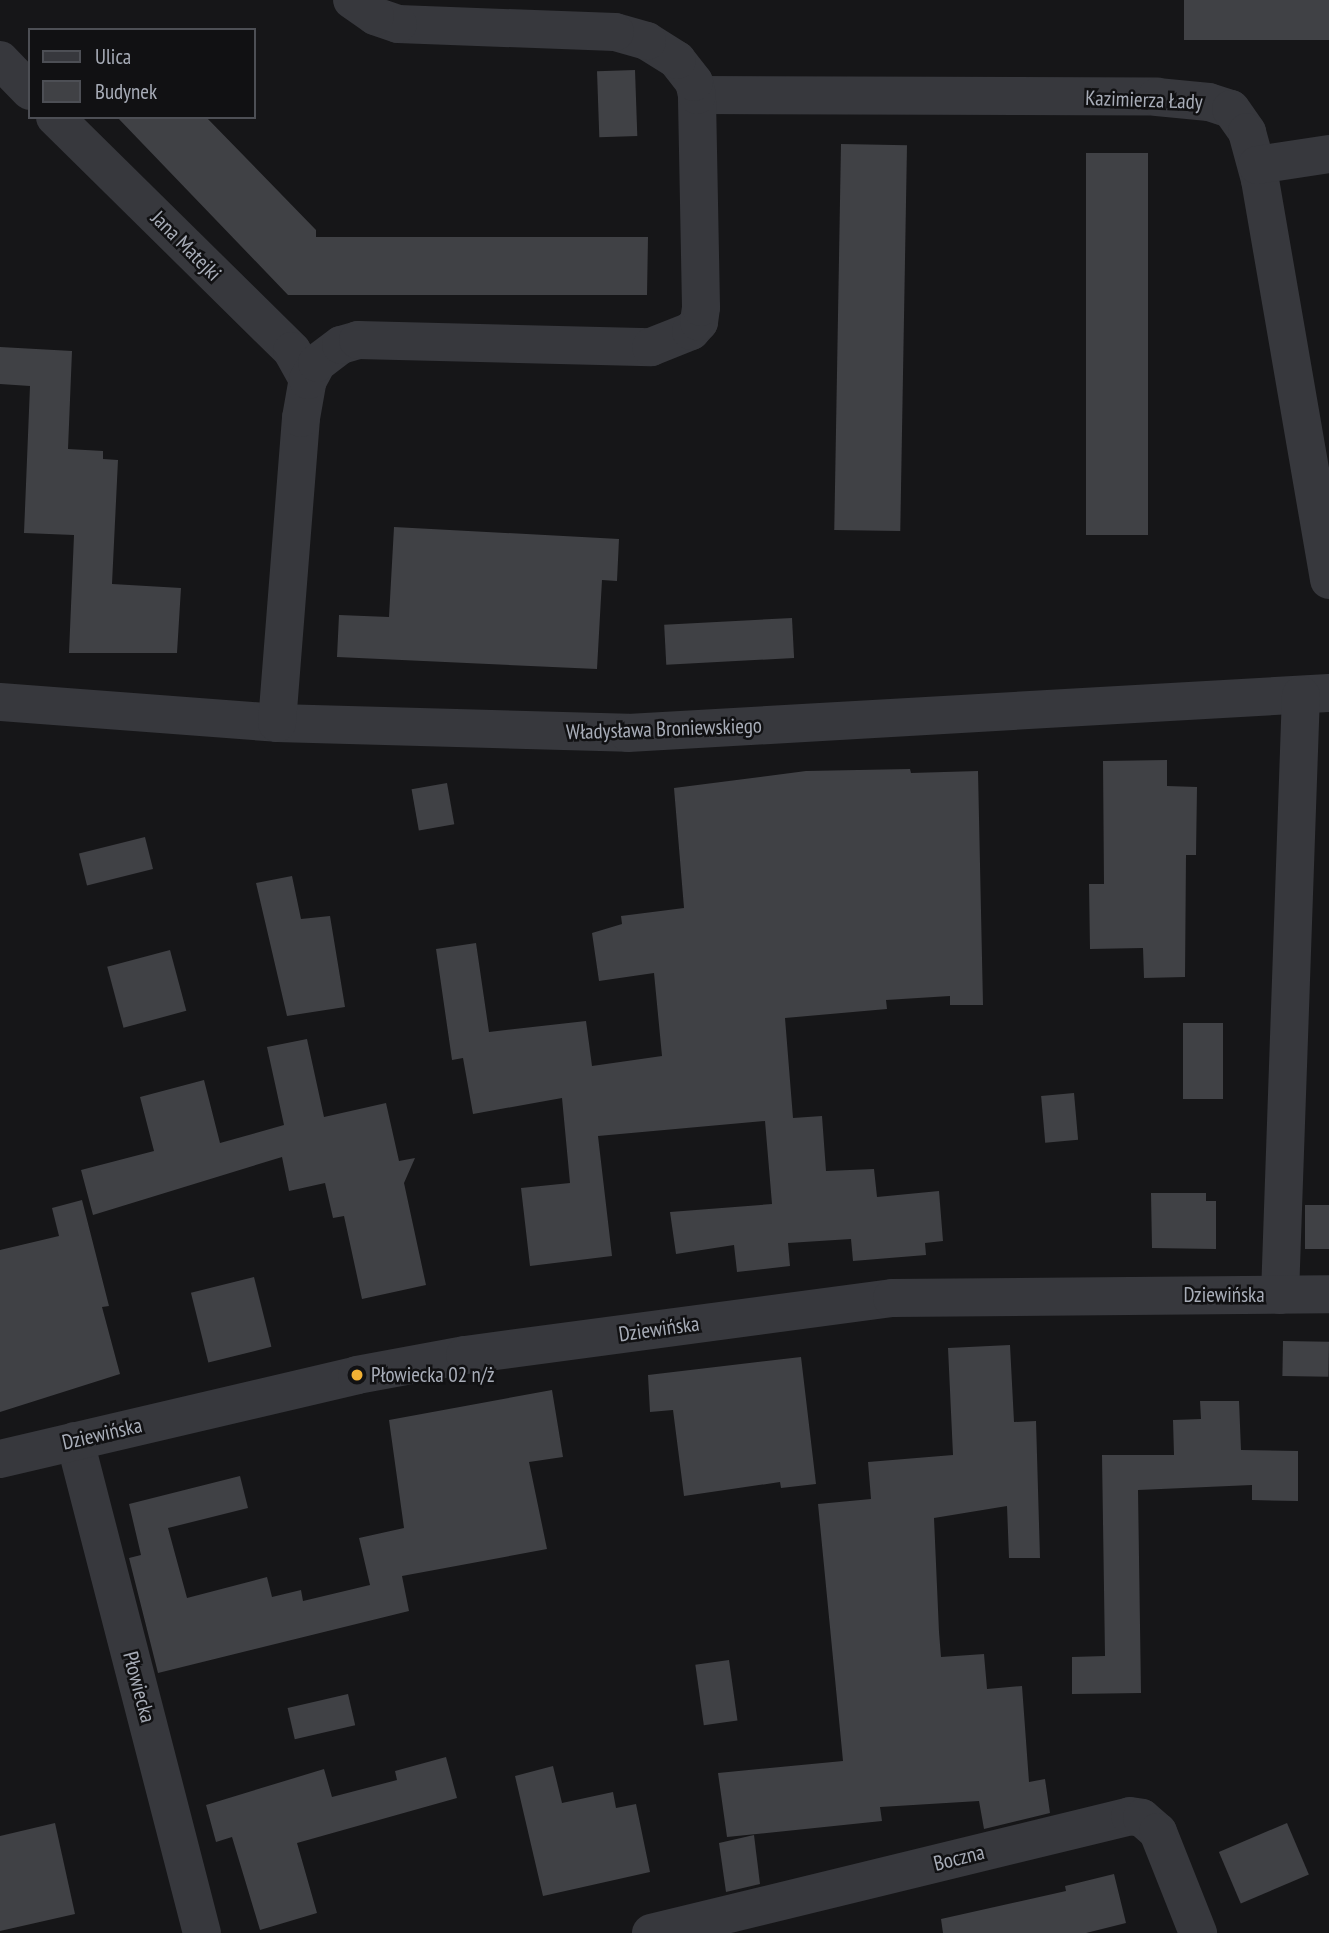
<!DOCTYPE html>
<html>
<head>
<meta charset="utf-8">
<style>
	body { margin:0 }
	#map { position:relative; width:1329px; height:1933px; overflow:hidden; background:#161618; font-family:"PT Sans Narrow",sans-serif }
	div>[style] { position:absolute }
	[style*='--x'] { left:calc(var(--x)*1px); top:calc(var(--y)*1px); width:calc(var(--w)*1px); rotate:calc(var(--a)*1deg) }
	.building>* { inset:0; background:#404145; transform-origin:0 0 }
	.minor>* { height:38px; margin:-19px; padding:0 19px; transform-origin:19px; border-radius:19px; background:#37383d }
	.dots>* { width:19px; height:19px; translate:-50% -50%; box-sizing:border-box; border:4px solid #111113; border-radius:50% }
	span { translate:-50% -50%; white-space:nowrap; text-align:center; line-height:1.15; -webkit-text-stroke:5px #111113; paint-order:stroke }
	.street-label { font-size:21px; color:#a8adb8 }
	.poi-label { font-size:21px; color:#a8adb8 }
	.left { translate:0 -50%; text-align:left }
	.legend { position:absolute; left:28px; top:28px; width:228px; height:91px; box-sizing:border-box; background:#111113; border:2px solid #4d4f55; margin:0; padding:9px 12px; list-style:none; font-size:21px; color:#a8adb8 }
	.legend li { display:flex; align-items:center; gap:14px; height:35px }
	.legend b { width:35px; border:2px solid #4d4f55 }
</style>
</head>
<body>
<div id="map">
	<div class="building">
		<i style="left:1184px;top:0;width:145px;height:40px"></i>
		<i style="left:635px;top:70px;width:66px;height:38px;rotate:88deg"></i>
		<i style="clip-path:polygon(117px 117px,206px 117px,316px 230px,316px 237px,648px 237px,647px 295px,288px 295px)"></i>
		<i style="left:841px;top:144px;width:66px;height:386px;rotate:1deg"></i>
		<i style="left:1086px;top:153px;width:62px;height:382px"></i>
		<i style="clip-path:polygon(0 347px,72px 351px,68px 449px,103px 451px,103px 459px,118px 460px,112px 584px,181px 588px,177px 653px,69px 653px,74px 535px,24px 533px,30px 386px,0 384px)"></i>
		<i style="clip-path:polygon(394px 527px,619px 539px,617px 581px,602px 580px,597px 669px,337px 657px,339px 615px,389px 617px)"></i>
		<i style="left:792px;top:618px;width:40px;height:128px;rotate:87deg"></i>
		<i style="clip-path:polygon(1167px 760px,1167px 786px,1197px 787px,1196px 855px,1186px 855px,1185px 977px,1144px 978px,1143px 948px,1090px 949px,1089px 884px,1104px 884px,1103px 761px)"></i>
		<i style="clip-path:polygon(910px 769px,911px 773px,978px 771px,983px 1005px,950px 1005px,950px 996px,886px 1000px,887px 1009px,785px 1018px,793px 1118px,822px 1116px,826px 1171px,874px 1169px,877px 1197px,939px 1191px,943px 1241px,925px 1243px,926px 1255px,853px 1261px,851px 1239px,788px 1243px,790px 1266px,737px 1272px,734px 1245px,676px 1254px,670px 1212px,772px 1204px,765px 1121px,598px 1136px,612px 1256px,530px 1266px,521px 1188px,570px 1183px,562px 1098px,473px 1114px,463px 1058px,452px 1060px,436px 949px,476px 943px,489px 1032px,586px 1021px,592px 1066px,662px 1056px,654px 973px,599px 981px,592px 933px,622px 924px,621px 916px,684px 908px,674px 788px,806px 771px)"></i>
		<i style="left:447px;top:783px;width:42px;height:36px;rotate:80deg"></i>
		<i style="left:145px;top:837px;width:33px;height:68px;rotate:76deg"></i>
		<i style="clip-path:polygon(292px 876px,301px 919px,330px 916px,345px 1007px,287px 1016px,256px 883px)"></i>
		<i style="left:170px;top:950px;width:63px;height:65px;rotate:75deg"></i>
		<i style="left:1183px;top:1023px;width:40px;height:76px"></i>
		<i style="clip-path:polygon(307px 1039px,324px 1117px,386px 1103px,399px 1161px,415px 1158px,404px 1183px,426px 1285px,362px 1299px,344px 1216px,333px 1218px,325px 1183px,289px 1191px,282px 1157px,93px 1215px,81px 1170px,154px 1151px,140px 1097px,204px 1080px,220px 1143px,284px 1125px,267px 1047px)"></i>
		<i style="left:1074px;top:1093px;width:47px;height:33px;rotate:85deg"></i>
		<i style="clip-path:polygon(1151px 1193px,1206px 1193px,1206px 1201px,1216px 1201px,1216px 1249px,1152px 1248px)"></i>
		<i style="clip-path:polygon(82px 1200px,109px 1306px,102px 1307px,120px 1374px,0 1412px,0 1250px,59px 1236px,52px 1208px)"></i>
		<i style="left:1305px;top:1205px;width:24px;height:44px"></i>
		<i style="left:254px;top:1277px;width:72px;height:65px;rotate:76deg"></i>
		<i style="left:1283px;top:1341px;width:46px;height:35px;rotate:1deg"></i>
		<i style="clip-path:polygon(1010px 1345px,1014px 1422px,1036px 1421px,1040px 1558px,1009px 1558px,1007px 1506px,934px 1518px,939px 1632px,941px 1657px,984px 1654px,987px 1689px,1022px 1686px,1029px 1782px,1045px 1779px,1050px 1813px,984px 1829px,979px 1801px,880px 1807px,882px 1821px,727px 1837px,718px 1773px,843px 1761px,818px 1504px,871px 1499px,868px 1462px,953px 1455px,948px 1348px)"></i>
		<i style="clip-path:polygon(801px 1357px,816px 1484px,781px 1488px,780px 1482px,684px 1496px,673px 1410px,650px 1412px,648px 1375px)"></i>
		<i style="clip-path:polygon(552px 1390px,563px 1457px,529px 1462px,547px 1549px,402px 1576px,409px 1611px,158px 1673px,129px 1558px,141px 1555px,129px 1504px,240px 1476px,248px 1508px,168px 1528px,187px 1598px,267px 1577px,272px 1597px,301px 1590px,303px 1601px,370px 1585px,359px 1538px,404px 1528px,389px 1420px)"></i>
		<i style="clip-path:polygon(1200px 1401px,1239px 1401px,1241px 1450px,1298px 1451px,1298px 1501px,1252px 1500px,1252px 1485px,1138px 1490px,1141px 1693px,1072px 1694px,1072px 1657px,1105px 1656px,1102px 1455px,1174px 1455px,1173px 1420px,1201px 1419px)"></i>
		<i style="left:729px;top:1660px;width:61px;height:34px;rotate:82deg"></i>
		<i style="left:348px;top:1694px;width:32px;height:62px;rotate:77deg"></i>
		<i style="clip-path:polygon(446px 1757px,457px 1798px,297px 1843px,317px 1913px,260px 1930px,232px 1837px,216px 1842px,206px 1805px,324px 1769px,332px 1797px,397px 1780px,395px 1771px)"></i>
		<i style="clip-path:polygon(553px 1766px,562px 1803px,613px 1792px,616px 1808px,636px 1804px,650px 1872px,543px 1896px,515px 1776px)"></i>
		<i style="clip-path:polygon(55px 1823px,75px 1914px,0 1931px,0 1836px)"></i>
		<i style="left:1287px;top:1823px;width:56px;height:74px;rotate:67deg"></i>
		<i style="clip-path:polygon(754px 1835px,760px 1884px,726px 1892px,719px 1843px)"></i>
		<i style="clip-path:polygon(1114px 1874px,1126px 1923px,1086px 1933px,943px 1933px,941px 1919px,1066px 1891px,1065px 1886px)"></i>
	</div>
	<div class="minor">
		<i style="--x:0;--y:60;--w:43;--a:45.9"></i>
		<i style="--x:697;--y:95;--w:460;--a:0.2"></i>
		<i style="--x:1157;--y:97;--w:52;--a:5.5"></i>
		<i style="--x:1209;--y:102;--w:23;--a:18"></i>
		<i style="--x:1231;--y:109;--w:28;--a:55"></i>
		<i style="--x:1247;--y:132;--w:50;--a:74.8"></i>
		<i style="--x:1260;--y:180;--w:406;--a:80.2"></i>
		<i style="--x:55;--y:117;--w:333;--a:44.6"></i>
		<i style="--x:292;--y:351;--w:33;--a:61"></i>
		<i style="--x:1257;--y:165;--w:73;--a:-8.7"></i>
		<i style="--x:0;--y:702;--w:278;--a:4.3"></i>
		<i style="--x:277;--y:723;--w:351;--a:1.6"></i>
		<i style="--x:628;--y:733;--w:702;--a:-3.27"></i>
		<i style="--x:277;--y:723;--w:306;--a:-85.5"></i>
		<i style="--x:301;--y:418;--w:39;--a:-80"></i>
		<i style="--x:308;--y:380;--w:19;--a:-62"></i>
		<i style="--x:317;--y:363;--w:30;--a:-37"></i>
		<i style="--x:341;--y:345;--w:18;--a:-16"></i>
		<i style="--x:358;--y:340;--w:293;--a:1.4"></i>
		<i style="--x:651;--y:347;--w:43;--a:-21.8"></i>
		<i style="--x:691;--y:331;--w:12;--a:-48"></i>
		<i style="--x:699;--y:322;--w:15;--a:-82"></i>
		<i style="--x:701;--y:307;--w:212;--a:-91.1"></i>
		<i style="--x:697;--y:95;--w:13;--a:-103"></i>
		<i style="--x:694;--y:82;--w:28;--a:-128"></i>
		<i style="--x:677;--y:60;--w:36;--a:-148"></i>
		<i style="--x:647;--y:41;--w:33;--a:-164"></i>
		<i style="--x:615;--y:32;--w:217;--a:-177.9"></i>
		<i style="--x:398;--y:24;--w:24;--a:-161"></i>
		<i style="--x:375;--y:16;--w:28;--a:-145"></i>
		<i style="--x:1280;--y:1295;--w:600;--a:-88"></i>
		<i style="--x:75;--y:1441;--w:508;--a:75.53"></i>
		<i style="--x:0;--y:1459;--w:367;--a:-13.2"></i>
		<i style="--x:357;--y:1375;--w:110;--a:-10.5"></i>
		<i style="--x:465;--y:1355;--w:431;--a:-7.6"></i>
		<i style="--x:892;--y:1298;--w:437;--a:-0.5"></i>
		<i style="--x:651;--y:1933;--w:493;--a:-13.7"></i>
		<i style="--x:1130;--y:1816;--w:12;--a:9"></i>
		<i style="--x:1142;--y:1818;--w:21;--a:41"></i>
		<i style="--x:1158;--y:1832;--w:109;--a:68.4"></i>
	</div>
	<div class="dots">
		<i style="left:357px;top:1375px;background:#f2b134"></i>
	</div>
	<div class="street-label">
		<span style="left:1144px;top:100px;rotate:2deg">Kazimierza Łady</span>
		<span style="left:186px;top:246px;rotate:45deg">Jana Matejki</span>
		<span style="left:664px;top:729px;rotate:-2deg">Władysława Broniewskiego</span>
		<span style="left:1224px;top:1295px">Dziewińska</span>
		<span style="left:659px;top:1329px;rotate:-8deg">Dziewińska</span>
		<span style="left:102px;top:1434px;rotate:-13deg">Dziewińska</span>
		<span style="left:139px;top:1687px;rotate:75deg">Płowiecka</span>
		<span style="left:959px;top:1858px;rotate:-14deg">Boczna</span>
	</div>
	<div class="poi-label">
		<span class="left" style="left:371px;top:1375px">Płowiecka 02 n/ż</span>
	</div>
	<ul class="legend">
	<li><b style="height:9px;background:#37383d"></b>Ulica</li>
	<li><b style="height:19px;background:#404145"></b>Budynek</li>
	</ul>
</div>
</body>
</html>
